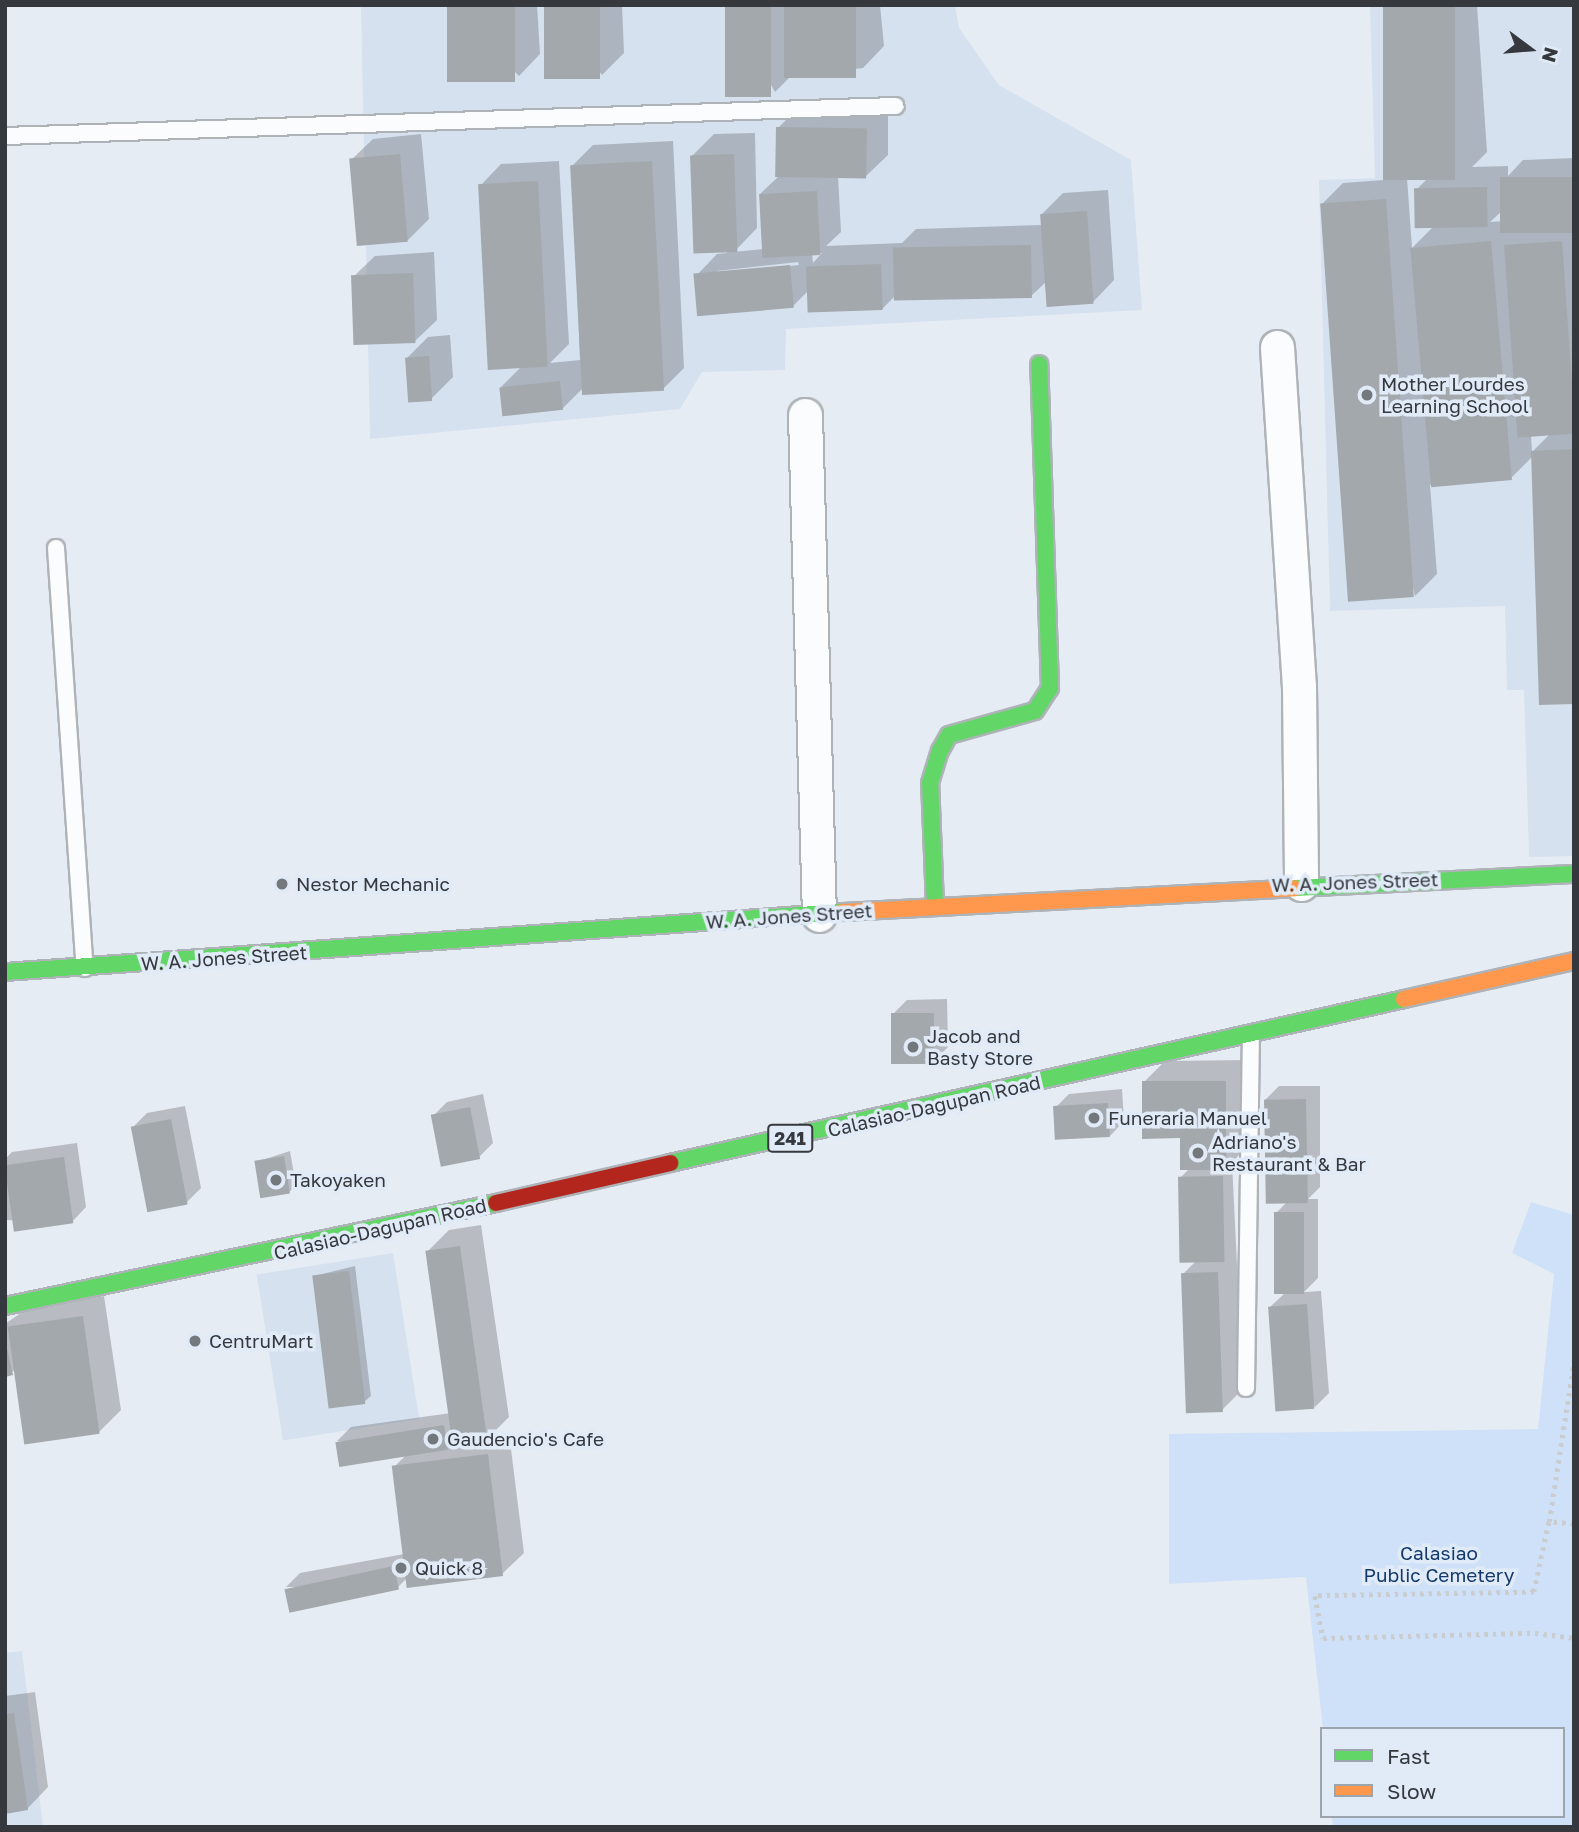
<!DOCTYPE html>
<html>
<head>
<meta charset="utf-8">
<style>
	body { margin:0 }
	#map { position:relative; width:1579px; height:1832px; overflow:hidden; background:#e6ecf3; font-family:"Golos Text",sans-serif }
	div>[style] { position:absolute }
	[style*='--x'] { left:calc(var(--x)*1px); top:calc(var(--y)*1px); width:calc(var(--w)*1px); rotate:calc(var(--a)*1deg) }
	.built>* { inset:0; background:#d6e1ef; transform-origin:0 0 }
	.green>* { inset:0; background:#cfe1f8 }
	.shadow>* { inset:0; background:#0003 }
	.building>* { inset:0; background:#a3a8ad; transform-origin:0 0 }
	.path>* { height:4.5px; margin-top:-2.25px; transform-origin:0; background:repeating-linear-gradient(90deg,#cacdd0 0 3.5px,transparent 0 8.5px) }
	.roads { filter:drop-shadow(2px 0 #aeb3b8) drop-shadow(-2px 0 #aeb3b8) drop-shadow(0 2px #aeb3b8) drop-shadow(0 -2px #aeb3b8) }
	.lane>* { height:16px; margin:-8px; padding:0 8px; transform-origin:8px; border-radius:8px; background:#fbfcfd }
	.street>* { height:33px; margin:-16.5px; padding:0 16.5px; transform-origin:16.5px; border-radius:16.5px; background:#fbfcfd }
	.fast>* { height:16px; margin:-8px; padding:0 8px; transform-origin:8px; border-radius:8px; background:#63d668 }
	.slow>* { height:16px; margin:-8px; padding:0 8px; transform-origin:8px; border-radius:8px; background:#ff974d }
	.jam>* { height:16px; margin:-8px; padding:0 8px; transform-origin:8px; border-radius:8px; background:#b3261e }
	.dots>* { width:19px; height:19px; translate:-50% -50%; box-sizing:border-box; border:4px solid #e1ebf8; border-radius:50% }
	span { translate:-50% -50%; white-space:nowrap; text-align:center; line-height:1.15; -webkit-text-stroke:7px #e1ebf8; paint-order:stroke }
	.shield-label span { padding:2px 5px; background:#e1ebf8; border:2px solid; border-radius:5px; -webkit-text-stroke-width:0 }
	.shield-label { font-size:18px; color:#35393e; font-weight:700 }
	.poi-label { font-size:19px; color:#35393e }
	.left { translate:0 -50%; text-align:left }
	.street-label { font-size:19px; color:#35393e }
	.park-label { font-size:19px; color:#133a6b }
	.frame { position:absolute; inset:0; border:7px solid #35393e; pointer-events:none }
	.legend { position:absolute; left:1320px; top:1727px; width:245px; height:91px; box-sizing:border-box; background:#e1ebf8; border:2px solid #9ca4ae; margin:0; padding:9px 12px; list-style:none; font-size:21px; color:#35393e }
	.legend li { display:flex; align-items:center; gap:14px; height:35px }
	.legend b { width:35px; border:2px solid #9ca4ae }
	.north { position:absolute; left:1495px; top:14px; width:70px; height:70px; -webkit-text-stroke:5px #e1ebf8; paint-order:stroke; rotate:106deg; font-size:19px; font-weight:700; line-height:28px; text-align:center; color:#35393e }
	.north::after { content:''; display:block; margin:auto; width:24px; height:32px; background:#35393e; clip-path:polygon(50% 0,100% 100%,50% 72%,0 100%) }
</style>
</head>
<body>
<div id="map">
	<div class="built">
		<i style="clip-path:polygon(361px 5px,955px 5px,959px 28px,999px 85px,1131px 160px,1142px 310px,786px 329px,785px 370px,702px 372px,680px 409px,370px 439px)"></i>
		<i style="clip-path:polygon(1370px 5px,1574px 5px,1574px 856px,1529px 857px,1524px 690px,1507px 690px,1505px 606px,1330px 611px,1319px 180px,1375px 178px)"></i>
		<i style="left:393px;top:1253px;width:168px;height:138px;rotate:81deg"></i>
		<i style="clip-path:polygon(22px 1651px,43px 1827px,5px 1827px,5px 1653px)"></i>
	</div>
	<div class="green">
		<i style="clip-path:polygon(1531px 1202px,1574px 1215px,1574px 1827px,1333px 1827px,1332px 1816px,1563px 1816px,1563px 1729px,1323px 1729px,1306px 1577px,1169px 1584px,1169px 1434px,1538px 1429px,1554px 1274px,1512px 1253px)"></i>
	</div>
	<div class="shadow">
		<i style="clip-path:polygon(448px 5px,537px 5px,540px 54px,519px 76px)"></i>
		<i style="clip-path:polygon(546px 5px,622px 5px,624px 53px,602px 75px)"></i>
		<i style="clip-path:polygon(727px 5px,880px 5px,884px 46px,863px 68px,791px 76px,775px 92px)"></i>
		<i style="clip-path:polygon(evenodd,1385px 5px,1477px 5px,1487px 152px,1472px 167px,1508px 166px,1508px 176px,1523px 160px,1574px 158px,1574px 702px,1533px 456px,1511px 478px,1430px 485px,1437px 574px,1415px 596px,1321px 205px,1343px 183px,1397px 179px,1385px 5px,1430px 176px,1416px 190px,1433px 227px,1412px 248px,1407px 178px,1430px 176px,1385px 5px,1504px 209px,1504px 221px,1490px 222px,1504px 209px,1385px 5px,1550px 434px,1532px 452px,1531px 436px,1550px 434px)"></i>
		<i style="clip-path:polygon(evenodd,800px 106px,888px 107px,888px 155px,866px 176px,838px 176px,841px 232px,826px 246px,902px 243px,916px 229px,1042px 225px,1041px 215px,1063px 193px,1108px 190px,1114px 280px,1093px 302px,1046px 282px,1031px 296px,896px 295px,882px 309px,808px 291px,793px 306px,696px 276px,717px 254px,727px 253px,692px 156px,714px 134px,755px 133px,757px 228px,734px 252px,763px 249px,760px 194px,778px 177px,778px 128px,800px 106px,822px 253px,813px 263px,812px 254px,822px 253px,800px 106px,798px 262px,799px 265px,717px 274px,717px 271px,798px 262px)"></i>
		<i style="clip-path:polygon(421px 134px,429px 219px,407px 241px,351px 160px,373px 139px)"></i>
		<i style="clip-path:polygon(673px 141px,684px 368px,663px 389px,582px 389px,562px 409px,501px 387px,521px 367px,480px 186px,501px 164px,559px 161px,569px 344px,550px 363px,580px 360px,572px 166px,593px 145px)"></i>
		<i style="clip-path:polygon(434px 252px,437px 320px,415px 341px,353px 277px,375px 256px)"></i>
		<i style="clip-path:polygon(450px 335px,453px 377px,431px 399px,406px 359px,428px 337px)"></i>
		<i style="clip-path:polygon(947px 999px,948px 1047px,934px 1061px,893px 1014px,907px 1000px)"></i>
		<i style="clip-path:polygon(1247px 1060px,1247px 1147px,1232px 1162px,1243px 1389px,1221px 1411px,1183px 1274px,1196px 1261px,1180px 1178px,1189px 1169px,1181px 1137px,1144px 1082px,1165px 1061px)"></i>
		<i style="clip-path:polygon(1279px 1086px,1320px 1086px,1320px 1187px,1308px 1199px,1318px 1199px,1318px 1278px,1304px 1292px,1321px 1291px,1329px 1393px,1315px 1407px,1269px 1308px,1285px 1293px,1276px 1213px,1288px 1201px,1265px 1100px)"></i>
		<i style="clip-path:polygon(1122px 1089px,1124px 1121px,1110px 1136px,1055px 1108px,1069px 1094px)"></i>
		<i style="clip-path:polygon(483px 1094px,493px 1143px,479px 1157px,433px 1116px,447px 1102px)"></i>
		<i style="clip-path:polygon(185px 1106px,201px 1188px,187px 1202px,133px 1127px,147px 1113px)"></i>
		<i style="clip-path:polygon(77px 1143px,86px 1207px,72px 1222px,5px 1220px,5px 1159px,12px 1152px)"></i>
		<i style="clip-path:polygon(290px 1151px,296px 1186px,289px 1192px,256px 1162px)"></i>
		<i style="clip-path:polygon(481px 1225px,509px 1417px,490px 1436px,509px 1433px,524px 1553px,502px 1574px,407px 1578px,398px 1587px,286px 1587px,300px 1573px,404px 1554px,394px 1467px,407px 1454px,337px 1441px,351px 1427px,451px 1413px,427px 1252px,449px 1230px)"></i>
		<i style="clip-path:polygon(355px 1266px,371px 1396px,364px 1402px,314px 1276px)"></i>
		<i style="clip-path:polygon(104px 1296px,121px 1410px,99px 1432px,16px 1370px,5px 1375px,5px 1324px,31px 1306px)"></i>
		<i style="clip-path:polygon(35px 1692px,48px 1787px,27px 1809px,5px 1812px,5px 1696px)"></i>
	</div>
	<div class="building">
		<i style="left:447px;top:5px;width:68px;height:77px"></i>
		<i style="left:544px;top:5px;width:56px;height:74px"></i>
		<i style="left:725px;top:5px;width:46px;height:92px"></i>
		<i style="left:784px;top:5px;width:72px;height:73px"></i>
		<i style="left:1383px;top:5px;width:72px;height:175px"></i>
		<i style="left:776px;top:127px;width:91px;height:50px;rotate:1deg"></i>
		<i style="left:400px;top:154px;width:88px;height:51px;rotate:85deg"></i>
		<i style="left:734px;top:154px;width:98px;height:44px;rotate:88deg"></i>
		<i style="left:652px;top:161px;width:230px;height:82px;rotate:87deg"></i>
		<i style="left:1574px;top:177px;width:56px;height:74px;rotate:90deg"></i>
		<i style="left:538px;top:181px;width:186px;height:60px;rotate:87deg"></i>
		<i style="left:1487px;top:187px;width:40px;height:73px;rotate:89deg"></i>
		<i style="left:817px;top:191px;width:64px;height:58px;rotate:87deg"></i>
		<i style="left:1386px;top:199px;width:399px;height:66px;rotate:86deg"></i>
		<i style="left:1087px;top:211px;width:93px;height:47px;rotate:86deg"></i>
		<i style="left:1491px;top:241px;width:240px;height:81px;rotate:85deg"></i>
		<i style="left:1562px;top:241px;width:193px;height:58px;rotate:86deg"></i>
		<i style="left:1031px;top:245px;width:53px;height:138px;rotate:89deg"></i>
		<i style="left:881px;top:264px;width:46px;height:75px;rotate:88deg"></i>
		<i style="left:790px;top:265px;width:43px;height:97px;rotate:85deg"></i>
		<i style="left:413px;top:273px;width:70px;height:62px;rotate:88deg"></i>
		<i style="left:429px;top:356px;width:45px;height:24px;rotate:86deg"></i>
		<i style="left:560px;top:381px;width:29px;height:61px;rotate:84deg"></i>
		<i style="clip-path:polygon(1574px 449px,1574px 704px,1539px 705px,1531px 451px)"></i>
		<i style="left:891px;top:1013px;width:43px;height:51px"></i>
		<i style="clip-path:polygon(1142px 1081px,1226px 1081px,1226px 1170px,1180px 1170px,1180px 1138px,1142px 1139px)"></i>
		<i style="left:1306px;top:1099px;width:104px;height:42px;rotate:89deg"></i>
		<i style="left:1108px;top:1103px;width:34px;height:55px;rotate:87deg"></i>
		<i style="left:470px;top:1107px;width:53px;height:40px;rotate:79deg"></i>
		<i style="left:171px;top:1119px;width:87px;height:41px;rotate:79deg"></i>
		<i style="left:284px;top:1156px;width:38px;height:30px;rotate:81deg"></i>
		<i style="left:64px;top:1157px;width:67px;height:60px;rotate:82deg"></i>
		<i style="left:1223px;top:1176px;width:86px;height:45px;rotate:89deg"></i>
		<i style="left:1274px;top:1212px;width:30px;height:82px"></i>
		<i style="left:460px;top:1246px;width:197px;height:35px;rotate:82deg"></i>
		<i style="left:349px;top:1271px;width:134px;height:37px;rotate:83deg"></i>
		<i style="left:1218px;top:1272px;width:140px;height:37px;rotate:88deg"></i>
		<i style="left:1307px;top:1304px;width:105px;height:39px;rotate:86deg"></i>
		<i style="left:83px;top:1316px;width:119px;height:76px;rotate:82deg"></i>
		<i style="clip-path:polygon(5px 1340px,13px 1375px,5px 1377px)"></i>
		<i style="left:444px;top:1425px;width:25px;height:110px;rotate:81deg"></i>
		<i style="left:488px;top:1454px;width:123px;height:97px;rotate:83deg"></i>
		<i style="left:394px;top:1566px;width:24px;height:112px;rotate:78deg"></i>
		<i style="clip-path:polygon(14px 1713px,28px 1810px,5px 1814px,5px 1714px)"></i>
	</div>
	<div class="path">
		<i style="--x:1549;--y:1522;--w:164;--a:-81.2"></i>
		<i style="--x:1574;--y:1524;--w:25;--a:-175"></i>
		<i style="--x:1549;--y:1522;--w:72;--a:102.1"></i>
		<i style="--x:1534;--y:1592;--w:219;--a:179"></i>
		<i style="--x:1315;--y:1596;--w:43;--a:79.2"></i>
		<i style="--x:1323;--y:1638;--w:212;--a:-1.4"></i>
		<i style="--x:1535;--y:1633;--w:39;--a:7"></i>
	</div>
	<div class="roads">
		<div class="lane">
			<i style="--x:5;--y:136;--w:891;--a:-1.93"></i>
			<i style="--x:56;--y:548;--w:421;--a:86.1"></i>
			<i style="--x:1246;--y:1388;--w:352;--a:-89.2"></i>
		</div>
		<div class="street">
			<i style="--x:1277;--y:347;--w:340;--a:86.3"></i>
			<i style="--x:1299;--y:686;--w:198;--a:89.4"></i>
			<i style="--x:805;--y:415;--w:500;--a:88.4"></i>
		</div>
		<div class="fast">
			<i style="--x:1294;--y:888;--w:280;--a:-2.9"></i>
			<i style="--x:935;--y:905;--w:122;--a:-92.3"></i>
			<i style="--x:930;--y:783;--w:34;--a:-73"></i>
			<i style="--x:940;--y:751;--w:18;--a:-61"></i>
			<i style="--x:949;--y:735;--w:89;--a:-15.6"></i>
			<i style="--x:1035;--y:711;--w:27;--a:-57"></i>
			<i style="--x:1050;--y:688;--w:324;--a:-91.9"></i>
			<i style="--x:5;--y:972;--w:839;--a:-4.1"></i>
			<i style="--x:670;--y:1163;--w:752;--a:-12.59"></i>
			<i style="--x:5;--y:1306;--w:502;--a:-11.85"></i>
		</div>
		<div class="slow">
			<i style="--x:842;--y:912;--w:453;--a:-3"></i>
			<i style="--x:1404;--y:999;--w:174;--a:-12.6"></i>
		</div>
		<div class="jam">
			<i style="--x:496;--y:1203;--w:179;--a:-12.9"></i>
		</div>
	</div>
	<div class="dots">
		<i style="left:1367px;top:395px;background:#73787d"></i>
		<i style="left:282px;top:884px;background:#73787d"></i>
		<i style="left:913px;top:1047px;background:#73787d"></i>
		<i style="left:1094px;top:1118px;background:#73787d"></i>
		<i style="left:1198px;top:1153px;background:#73787d"></i>
		<i style="left:276px;top:1180px;background:#73787d"></i>
		<i style="left:195px;top:1341px;background:#73787d"></i>
		<i style="left:433px;top:1439px;background:#73787d"></i>
		<i style="left:401px;top:1568px;background:#73787d"></i>
	</div>
	<div class="shield-label">
		<span style="left:790px;top:1138px">241</span>
	</div>
	<div class="poi-label">
		<span class="left" style="left:1381px;top:395px">Mother Lourdes<br>Learning School</span>
		<span class="left" style="left:296px;top:884px">Nestor Mechanic</span>
		<span class="left" style="left:927px;top:1047px">Jacob and<br>Basty Store</span>
		<span class="left" style="left:1108px;top:1118px">Funeraria Manuel</span>
		<span class="left" style="left:1212px;top:1153px">Adriano's<br>Restaurant &amp; Bar</span>
		<span class="left" style="left:290px;top:1180px">Takoyaken</span>
		<span class="left" style="left:209px;top:1341px">CentruMart</span>
		<span class="left" style="left:447px;top:1439px">Gaudencio's Cafe</span>
		<span class="left" style="left:415px;top:1568px">Quick 8</span>
	</div>
	<div class="street-label">
		<span style="left:1355px;top:882px;rotate:-2deg">W. A. Jones Street</span>
		<span style="left:789px;top:916px;rotate:-4deg">W. A. Jones Street</span>
		<span style="left:224px;top:958px;rotate:-4deg">W. A. Jones Street</span>
		<span style="left:934px;top:1106px;rotate:-13deg">Calasiao-Dagupan Road</span>
		<span style="left:380px;top:1229px;rotate:-13deg">Calasiao-Dagupan Road</span>
	</div>
	<div class="park-label">
		<span style="left:1439px;top:1564px">Calasiao<br>Public Cemetery</span>
	</div>
	<div class="frame"></div>
	<ul class="legend">
	<li><b style="height:9px;background:#63d668"></b>Fast</li>
	<li><b style="height:9px;background:#ff974d"></b>Slow</li>
	</ul>
	<div class="north">N</div>
</div>
</body>
</html>
